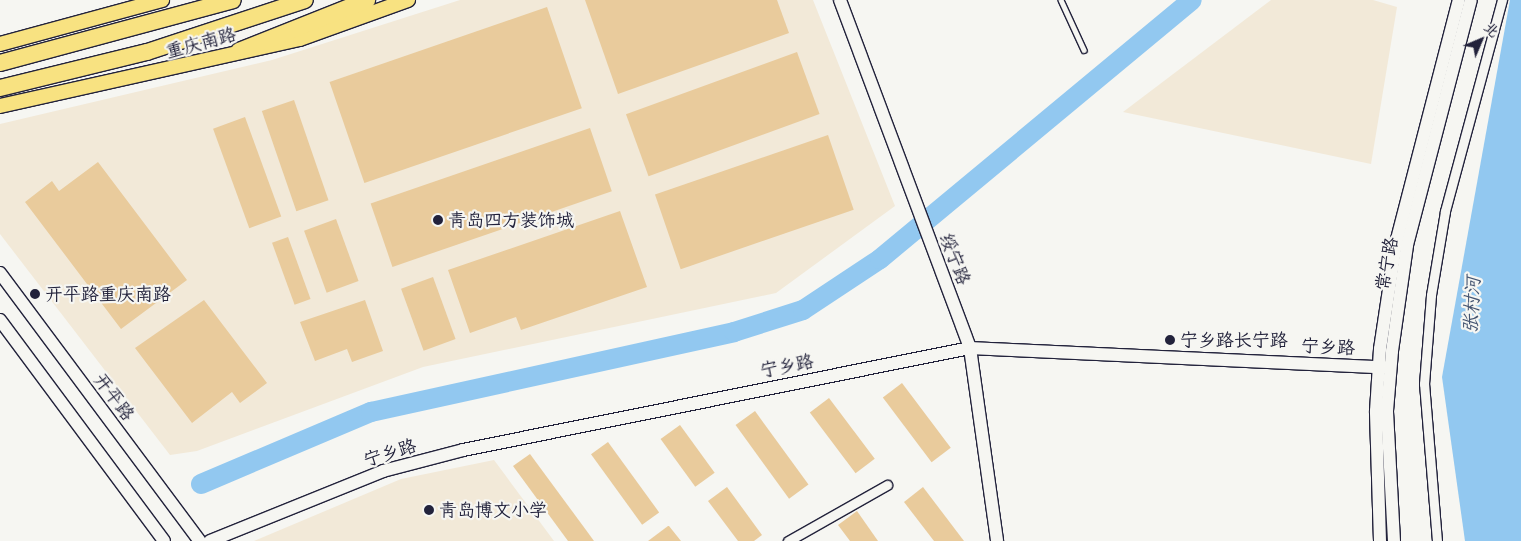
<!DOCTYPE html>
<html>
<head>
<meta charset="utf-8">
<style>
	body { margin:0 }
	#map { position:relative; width:1521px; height:541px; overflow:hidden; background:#f6f6f2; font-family:"Patrick Hand","LXGW WenKai TC",sans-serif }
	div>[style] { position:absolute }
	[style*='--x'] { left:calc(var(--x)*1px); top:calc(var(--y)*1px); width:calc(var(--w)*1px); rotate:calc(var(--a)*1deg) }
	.built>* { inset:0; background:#f2e9d8 }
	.water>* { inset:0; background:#92c8f0 }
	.river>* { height:20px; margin:-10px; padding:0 10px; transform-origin:10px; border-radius:10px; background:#92c8f0 }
	.building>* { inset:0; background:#e9cb9c; transform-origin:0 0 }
	.roads { filter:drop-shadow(1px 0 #22223b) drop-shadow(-1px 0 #22223b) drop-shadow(0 1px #22223b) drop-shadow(0 -1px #22223b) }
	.lane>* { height:4.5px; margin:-2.25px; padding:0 2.25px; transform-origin:2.25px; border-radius:2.25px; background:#f6f6f2 }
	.street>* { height:9px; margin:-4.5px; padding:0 4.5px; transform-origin:4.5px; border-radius:4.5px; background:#f6f6f2 }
	.secondary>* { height:12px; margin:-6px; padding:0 6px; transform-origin:6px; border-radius:6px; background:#f6f6f2 }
	.primary>* { height:14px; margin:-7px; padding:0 7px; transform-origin:7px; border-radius:7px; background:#f8e281 }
	.highway>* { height:16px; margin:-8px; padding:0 8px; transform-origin:8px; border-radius:8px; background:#f8e281 }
	.dots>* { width:14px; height:14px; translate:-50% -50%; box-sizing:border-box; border:2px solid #f6f6f2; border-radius:50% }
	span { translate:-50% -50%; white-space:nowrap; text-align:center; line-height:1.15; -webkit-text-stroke:4.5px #f6f6f2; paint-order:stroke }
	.street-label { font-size:18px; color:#22223b }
	.poi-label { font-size:18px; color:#22223b }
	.left { translate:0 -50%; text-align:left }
	.water-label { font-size:19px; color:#445471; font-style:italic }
	.north { position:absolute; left:1456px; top:15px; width:50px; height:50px; -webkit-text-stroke:4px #f6f6f2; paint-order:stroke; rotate:45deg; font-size:14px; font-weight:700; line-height:20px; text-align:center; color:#22223b }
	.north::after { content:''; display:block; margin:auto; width:18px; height:22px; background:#22223b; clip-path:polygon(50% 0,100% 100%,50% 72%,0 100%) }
</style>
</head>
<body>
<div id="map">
	<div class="built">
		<i style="clip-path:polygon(460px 0,813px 0,895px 206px,776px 293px,423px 367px,197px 451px,170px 455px,0 234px,0 124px,272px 60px)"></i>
		<i style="clip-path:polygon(1271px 0,1373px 0,1397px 7px,1371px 164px,1123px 112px)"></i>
		<i style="clip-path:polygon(494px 460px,554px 541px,254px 541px,401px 479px)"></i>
	</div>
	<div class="water">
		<i style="clip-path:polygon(1510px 0,1521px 0,1521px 541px,1465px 541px,1442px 377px)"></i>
	</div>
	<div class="river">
		<i style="--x:201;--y:484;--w:185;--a:-23"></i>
		<i style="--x:371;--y:412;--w:372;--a:-12.4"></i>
		<i style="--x:734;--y:332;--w:72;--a:-17.7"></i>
		<i style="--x:803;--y:310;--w:92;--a:-33.5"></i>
		<i style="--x:880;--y:259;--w:405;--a:-39.7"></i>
	</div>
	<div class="building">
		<i style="clip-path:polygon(585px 0,777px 0,789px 33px,618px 94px)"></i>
		<i style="left:547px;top:7px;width:107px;height:230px;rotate:71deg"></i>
		<i style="left:797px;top:52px;width:66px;height:182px;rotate:70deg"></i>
		<i style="left:294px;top:100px;width:106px;height:34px;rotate:71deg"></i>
		<i style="left:245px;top:117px;width:106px;height:34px;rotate:70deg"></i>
		<i style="left:590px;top:128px;width:67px;height:232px;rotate:71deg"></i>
		<i style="left:828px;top:135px;width:79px;height:183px;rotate:71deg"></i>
		<i style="clip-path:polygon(98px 162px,187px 280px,121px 329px,25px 202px,52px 181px,59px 191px)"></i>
		<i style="clip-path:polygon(620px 211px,647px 287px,521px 330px,516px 317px,470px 333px,448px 270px)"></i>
		<i style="left:336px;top:219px;width:66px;height:34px;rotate:70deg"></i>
		<i style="left:288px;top:237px;width:66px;height:17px;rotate:70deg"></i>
		<i style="left:433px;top:277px;width:66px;height:34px;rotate:70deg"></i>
		<i style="clip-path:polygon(204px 300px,267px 383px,240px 403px,232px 392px,192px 423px,135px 348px)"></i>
		<i style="clip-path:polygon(365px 300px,383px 351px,352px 362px,347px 349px,315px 361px,300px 322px)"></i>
		<i style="left:902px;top:383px;width:81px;height:24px;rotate:53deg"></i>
		<i style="left:829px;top:398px;width:76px;height:24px;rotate:53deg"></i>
		<i style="left:755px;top:411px;width:91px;height:24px;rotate:54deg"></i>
		<i style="left:680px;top:425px;width:59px;height:24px;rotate:54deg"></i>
		<i style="left:608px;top:442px;width:87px;height:21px;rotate:54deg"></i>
		<i style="clip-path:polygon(530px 454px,586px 530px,594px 541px,568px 541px,513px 466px)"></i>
		<i style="clip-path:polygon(727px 487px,762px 535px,754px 541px,738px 541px,708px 501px)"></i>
		<i style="clip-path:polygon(923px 487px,964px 541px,934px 541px,904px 502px)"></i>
		<i style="clip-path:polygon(857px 511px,878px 541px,850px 541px,838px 525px)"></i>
		<i style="clip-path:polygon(669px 526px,681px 541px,648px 541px,668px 526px)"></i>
	</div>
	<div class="roads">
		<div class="lane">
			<i style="--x:1061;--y:0;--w:55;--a:65.3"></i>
		</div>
		<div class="street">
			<i style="--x:788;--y:541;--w:114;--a:-29.5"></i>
			<i style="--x:1437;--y:541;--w:158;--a:-94.7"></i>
			<i style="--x:1424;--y:384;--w:89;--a:-85.5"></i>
			<i style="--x:1431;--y:295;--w:85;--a:-80.5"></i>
			<i style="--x:1445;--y:211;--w:219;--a:-74.9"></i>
		</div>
		<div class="secondary">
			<i style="--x:840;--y:0;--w:371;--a:69.5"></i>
			<i style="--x:970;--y:348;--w:195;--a:82"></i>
			<i style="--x:0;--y:273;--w:334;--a:53.3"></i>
			<i style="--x:0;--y:320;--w:275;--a:53.4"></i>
			<i style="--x:210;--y:541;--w:187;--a:-22"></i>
			<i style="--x:383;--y:471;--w:83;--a:-14.7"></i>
			<i style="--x:463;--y:450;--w:517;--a:-11.38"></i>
			<i style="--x:970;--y:348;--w:420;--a:2.7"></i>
			<i style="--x:1380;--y:541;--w:130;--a:-91.8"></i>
			<i style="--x:1376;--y:411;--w:62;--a:-86.3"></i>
			<i style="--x:1380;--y:349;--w:107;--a:-81.4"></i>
			<i style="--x:1396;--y:243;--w:251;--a:-75.5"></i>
			<i style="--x:1394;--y:541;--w:130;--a:-93.1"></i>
			<i style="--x:1387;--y:411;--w:60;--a:-85.2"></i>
			<i style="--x:1392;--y:351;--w:107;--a:-81.9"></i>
			<i style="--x:1407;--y:245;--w:253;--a:-75.4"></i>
		</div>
		<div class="primary">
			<i style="--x:0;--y:44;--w:168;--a:-15.2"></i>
			<i style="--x:0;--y:106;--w:307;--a:-12.6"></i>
			<i style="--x:300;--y:39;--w:115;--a:-19.9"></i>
		</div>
		<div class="highway">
			<i style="--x:239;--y:51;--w:138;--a:-21.7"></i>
			<i style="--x:0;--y:63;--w:241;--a:-15.1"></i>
			<i style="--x:0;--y:88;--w:151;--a:-13.8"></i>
			<i style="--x:147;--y:52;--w:166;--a:-18.2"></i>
		</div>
	</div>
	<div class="dots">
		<i style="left:438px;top:220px;background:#22223b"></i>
		<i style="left:35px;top:294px;background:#22223b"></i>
		<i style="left:1170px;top:340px;background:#22223b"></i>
		<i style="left:429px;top:510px;background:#22223b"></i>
	</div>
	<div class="street-label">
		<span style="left:201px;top:43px;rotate:-15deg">重庆南路</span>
		<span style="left:955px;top:259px;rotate:69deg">绥宁路</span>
		<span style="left:1387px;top:264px;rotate:-80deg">常宁路</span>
		<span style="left:1328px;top:347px;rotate:3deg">宁乡路</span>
		<span style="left:787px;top:366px;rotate:-11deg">宁乡路</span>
		<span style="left:114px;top:397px;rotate:53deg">开平路</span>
		<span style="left:390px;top:453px;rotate:-17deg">宁乡路</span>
	</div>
	<div class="poi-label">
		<span class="left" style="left:448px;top:220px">青岛四方装饰城</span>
		<span class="left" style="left:45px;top:294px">开平路重庆南路</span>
		<span class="left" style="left:1180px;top:340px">宁乡路长宁路</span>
		<span class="left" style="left:439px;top:510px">青岛博文小学</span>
	</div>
	<div class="water-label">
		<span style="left:1472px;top:305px;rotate:-87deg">张村河</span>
	</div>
	<div class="north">北</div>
</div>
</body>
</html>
